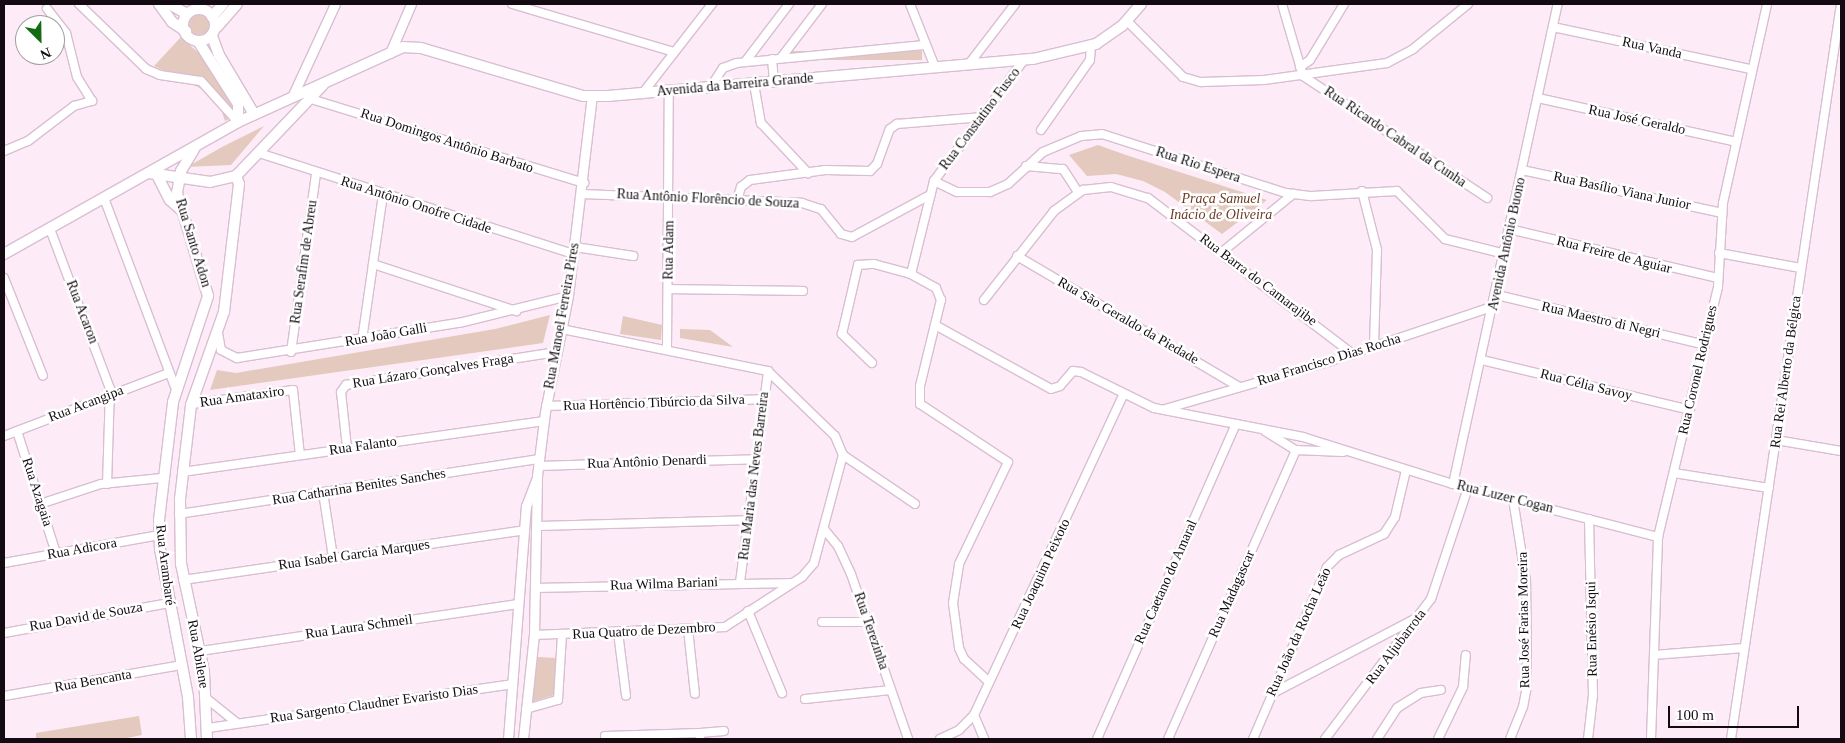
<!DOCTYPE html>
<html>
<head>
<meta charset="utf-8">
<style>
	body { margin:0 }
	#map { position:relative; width:1845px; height:743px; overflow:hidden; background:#fdecf8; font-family:Georgia,serif }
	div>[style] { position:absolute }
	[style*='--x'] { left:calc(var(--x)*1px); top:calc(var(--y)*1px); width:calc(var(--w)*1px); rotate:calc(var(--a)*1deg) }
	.green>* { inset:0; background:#e3c9be; transform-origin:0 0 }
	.round { border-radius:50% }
	.roads { filter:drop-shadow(1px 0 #d9bed2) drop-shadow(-1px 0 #d9bed2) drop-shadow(0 1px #d9bed2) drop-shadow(0 -1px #d9bed2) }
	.minor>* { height:8px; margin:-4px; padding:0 4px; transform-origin:4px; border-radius:4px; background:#fff }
	.tertiary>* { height:9px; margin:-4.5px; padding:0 4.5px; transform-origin:4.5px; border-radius:4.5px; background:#fff }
	.secondary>* { height:10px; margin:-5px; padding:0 5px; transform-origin:5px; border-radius:5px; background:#fff }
	.secondary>.ring { margin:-5px; padding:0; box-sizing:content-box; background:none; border:10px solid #fff; border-radius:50% }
	span { translate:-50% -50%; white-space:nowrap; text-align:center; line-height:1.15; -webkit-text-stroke:5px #fff; paint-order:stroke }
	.street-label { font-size:14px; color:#130b11 }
	.park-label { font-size:14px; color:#6c3a25; font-style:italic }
	.frame { position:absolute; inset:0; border:5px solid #130b11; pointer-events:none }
	.north { position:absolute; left:15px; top:15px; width:50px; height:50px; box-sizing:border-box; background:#fff; border:1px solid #a19da0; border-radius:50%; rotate:157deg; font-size:14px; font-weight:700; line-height:20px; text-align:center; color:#130b11 }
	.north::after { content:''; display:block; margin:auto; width:18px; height:22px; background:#136b14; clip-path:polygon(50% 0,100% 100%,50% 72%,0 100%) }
	.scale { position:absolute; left:1668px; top:706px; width:131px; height:22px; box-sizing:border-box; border:2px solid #130b11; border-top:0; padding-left:6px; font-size:15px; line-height:18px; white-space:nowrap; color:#130b11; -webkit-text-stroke:4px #fff; paint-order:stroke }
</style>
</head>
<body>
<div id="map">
	<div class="green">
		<i class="round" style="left:189px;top:15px;width:20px;height:20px"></i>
		<i style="clip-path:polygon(181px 37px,204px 58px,232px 104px,236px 113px,234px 116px,225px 121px,220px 106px,206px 91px,154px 66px)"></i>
		<i style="left:922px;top:51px;width:9px;height:135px;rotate:90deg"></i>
		<i style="clip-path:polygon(264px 126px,231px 165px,187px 167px,222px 147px)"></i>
		<i style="clip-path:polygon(1098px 145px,1126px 155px,1267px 200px,1222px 234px,1165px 192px,1143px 181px,1116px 174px,1087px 176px,1069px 155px)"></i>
		<i style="clip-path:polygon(550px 315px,543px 343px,210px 390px,217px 370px,236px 373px,495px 329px)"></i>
		<i style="clip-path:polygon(623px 316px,662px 325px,661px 340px,620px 334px)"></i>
		<i style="clip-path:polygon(680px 329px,710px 330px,733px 347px,680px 338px)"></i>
		<i style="clip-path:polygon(538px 657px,556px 658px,554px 695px,531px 702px)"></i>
		<i style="clip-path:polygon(139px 716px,142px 735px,122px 739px,36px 739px,36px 733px)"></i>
	</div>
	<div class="roads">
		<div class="minor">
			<i style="--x:79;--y:4;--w:93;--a:44.1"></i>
			<i style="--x:146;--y:69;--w:15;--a:23"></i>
			<i style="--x:160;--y:75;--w:41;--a:8.3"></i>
			<i style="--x:201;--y:81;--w:55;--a:47.9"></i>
			<i style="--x:512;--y:4;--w:169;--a:16.5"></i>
			<i style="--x:910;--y:4;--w:68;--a:68.4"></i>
			<i style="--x:1282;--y:4;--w:75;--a:73.7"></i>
			<i style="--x:1303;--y:76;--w:221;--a:33.5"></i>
			<i style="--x:1127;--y:21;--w:79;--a:45"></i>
			<i style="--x:1183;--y:77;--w:19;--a:16"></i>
			<i style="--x:1201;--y:82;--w:63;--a:-1.8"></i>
			<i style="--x:1264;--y:80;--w:124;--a:-7.9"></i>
			<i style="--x:1387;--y:63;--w:30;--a:-28"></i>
			<i style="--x:1413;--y:49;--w:71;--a:-39.3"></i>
			<i style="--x:1553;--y:27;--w:201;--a:12"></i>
			<i style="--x:781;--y:58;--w:68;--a:-52.8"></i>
			<i style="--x:772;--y:59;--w:23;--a:85"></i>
			<i style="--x:745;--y:62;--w:73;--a:-52.8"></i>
			<i style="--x:969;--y:64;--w:76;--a:-52.5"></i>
			<i style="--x:1300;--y:67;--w:12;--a:-35"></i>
			<i style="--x:1310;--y:60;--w:66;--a:-58.7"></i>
			<i style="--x:754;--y:84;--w:40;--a:80"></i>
			<i style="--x:761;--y:123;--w:69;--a:46.8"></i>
			<i style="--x:710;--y:88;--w:24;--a:-57"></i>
			<i style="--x:723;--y:68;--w:15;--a:-20"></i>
			<i style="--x:737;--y:63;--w:189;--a:-5.5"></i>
			<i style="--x:642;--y:94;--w:114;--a:-52.1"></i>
			<i style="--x:1538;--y:98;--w:203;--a:12.5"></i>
			<i style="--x:311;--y:99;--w:286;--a:17.1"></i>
			<i style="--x:1041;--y:130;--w:85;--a:-55"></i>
			<i style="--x:1090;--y:60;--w:14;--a:-86"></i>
			<i style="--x:4;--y:151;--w:26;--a:-23"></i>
			<i style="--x:28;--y:141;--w:58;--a:-37.3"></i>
			<i style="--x:74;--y:106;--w:19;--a:-16"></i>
			<i style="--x:92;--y:101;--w:28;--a:-122"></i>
			<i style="--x:77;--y:77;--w:45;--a:-104"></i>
			<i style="--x:66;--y:33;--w:31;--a:-128"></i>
			<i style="--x:259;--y:153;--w:331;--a:17.8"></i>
			<i style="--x:1026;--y:166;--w:37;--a:5"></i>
			<i style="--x:1063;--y:169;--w:27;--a:57"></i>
			<i style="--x:1522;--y:170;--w:205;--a:12.1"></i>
			<i style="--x:934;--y:181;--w:25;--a:26"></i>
			<i style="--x:957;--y:192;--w:33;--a:0"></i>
			<i style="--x:990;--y:192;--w:20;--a:-24"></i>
			<i style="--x:1008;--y:184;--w:47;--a:-42.4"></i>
			<i style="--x:1043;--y:152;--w:41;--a:-22.8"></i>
			<i style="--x:1081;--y:136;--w:21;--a:-5"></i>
			<i style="--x:1102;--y:134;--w:193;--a:17.8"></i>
			<i style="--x:1286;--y:193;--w:26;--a:7"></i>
			<i style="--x:1312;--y:196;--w:85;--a:-3.4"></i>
			<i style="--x:1397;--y:191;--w:68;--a:45"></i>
			<i style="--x:1445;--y:239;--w:62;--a:14"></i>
			<i style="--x:1362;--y:191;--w:61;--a:75.7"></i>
			<i style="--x:1377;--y:250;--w:97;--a:91.8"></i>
			<i style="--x:582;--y:194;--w:220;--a:2.3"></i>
			<i style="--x:802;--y:203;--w:20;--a:18"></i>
			<i style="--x:821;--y:209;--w:32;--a:51"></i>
			<i style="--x:841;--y:234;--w:11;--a:15"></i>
			<i style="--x:852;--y:237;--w:89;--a:-28.3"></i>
			<i style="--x:104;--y:198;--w:205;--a:69.4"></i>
			<i style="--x:737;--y:200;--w:14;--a:-73"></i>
			<i style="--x:741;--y:187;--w:11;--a:-38"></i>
			<i style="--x:750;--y:180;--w:76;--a:-7.6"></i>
			<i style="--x:825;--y:170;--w:45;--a:1.3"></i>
			<i style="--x:870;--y:171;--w:10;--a:-45"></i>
			<i style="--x:877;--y:164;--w:37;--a:-70"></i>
			<i style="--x:890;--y:129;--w:9;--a:-36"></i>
			<i style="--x:897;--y:124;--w:86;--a:-4.7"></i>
			<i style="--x:50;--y:229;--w:171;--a:69.4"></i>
			<i style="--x:110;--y:389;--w:95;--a:91.8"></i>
			<i style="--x:1509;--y:229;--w:215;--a:13.2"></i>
			<i style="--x:575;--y:247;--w:59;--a:8.8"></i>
			<i style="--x:1222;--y:252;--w:92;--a:-39.2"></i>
			<i style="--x:1719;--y:253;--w:83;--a:10.4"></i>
			<i style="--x:1017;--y:256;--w:258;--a:30.5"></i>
			<i style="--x:373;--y:264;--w:151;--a:18.2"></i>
			<i style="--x:4;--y:278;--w:105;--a:68.3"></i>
			<i style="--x:668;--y:289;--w:135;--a:0.8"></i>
			<i style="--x:1497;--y:295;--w:214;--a:13.5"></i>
			<i style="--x:984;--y:300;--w:113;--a:-51.8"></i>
			<i style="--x:1054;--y:211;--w:36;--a:-36"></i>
			<i style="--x:1083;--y:190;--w:28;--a:-6"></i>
			<i style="--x:1111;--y:187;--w:39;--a:17"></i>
			<i style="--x:1148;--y:198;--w:258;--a:37.3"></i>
			<i style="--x:935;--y:325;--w:132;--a:28.9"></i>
			<i style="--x:1051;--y:389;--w:9;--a:-18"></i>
			<i style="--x:1060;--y:386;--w:20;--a:-49"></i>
			<i style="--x:1073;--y:371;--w:8;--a:7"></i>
			<i style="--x:1081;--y:372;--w:81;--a:26.3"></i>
			<i style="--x:1154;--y:408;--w:152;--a:11"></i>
			<i style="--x:1303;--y:437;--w:157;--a:17.4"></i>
			<i style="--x:1453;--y:484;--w:212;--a:14.5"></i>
			<i style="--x:218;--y:333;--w:17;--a:80"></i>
			<i style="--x:221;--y:350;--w:18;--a:27"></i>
			<i style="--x:237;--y:358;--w:225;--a:-9"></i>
			<i style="--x:459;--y:323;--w:112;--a:-13.9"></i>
			<i style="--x:362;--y:340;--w:148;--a:-81.8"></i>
			<i style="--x:667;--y:348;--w:257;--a:-89.6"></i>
			<i style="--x:291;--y:352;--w:181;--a:-82"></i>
			<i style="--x:1482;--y:360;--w:214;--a:13.5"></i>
			<i style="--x:872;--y:363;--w:42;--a:-136"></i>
			<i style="--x:842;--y:334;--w:71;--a:-76.9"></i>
			<i style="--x:858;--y:265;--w:16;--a:-4"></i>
			<i style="--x:874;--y:264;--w:38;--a:15"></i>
			<i style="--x:192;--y:404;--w:102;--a:-7.9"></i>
			<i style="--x:293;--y:390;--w:65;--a:83.9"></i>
			<i style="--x:546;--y:406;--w:217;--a:-1.8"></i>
			<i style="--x:1165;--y:409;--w:173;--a:-16.1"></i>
			<i style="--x:1331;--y:361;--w:172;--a:-18.6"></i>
			<i style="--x:17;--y:431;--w:128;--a:72.3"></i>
			<i style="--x:1265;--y:431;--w:36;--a:32"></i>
			<i style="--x:1296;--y:450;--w:47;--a:2.4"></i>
			<i style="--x:4;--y:436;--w:177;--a:-20.9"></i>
			<i style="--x:1776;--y:440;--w:66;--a:9.6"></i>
			<i style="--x:347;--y:448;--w:56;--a:-96.1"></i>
			<i style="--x:341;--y:392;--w:9;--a:-54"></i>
			<i style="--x:346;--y:385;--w:213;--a:-8.9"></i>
			<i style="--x:843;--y:455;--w:87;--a:34.2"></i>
			<i style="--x:539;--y:466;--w:217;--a:-1.8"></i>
			<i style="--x:182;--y:472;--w:366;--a:-8"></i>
			<i style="--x:1674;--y:473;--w:96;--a:9"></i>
			<i style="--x:1453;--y:484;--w:491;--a:-77.7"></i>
			<i style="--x:323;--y:492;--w:66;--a:81.3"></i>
			<i style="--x:40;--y:504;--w:64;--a:-18.2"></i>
			<i style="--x:101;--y:484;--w:61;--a:-5.6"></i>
			<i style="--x:179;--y:514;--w:364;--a:-8.7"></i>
			<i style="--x:539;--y:526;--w:209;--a:-1.6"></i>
			<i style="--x:824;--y:529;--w:22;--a:51"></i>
			<i style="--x:838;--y:546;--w:31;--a:65"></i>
			<i style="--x:851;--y:574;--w:175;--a:70.9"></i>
			<i style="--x:4;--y:563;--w:158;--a:-10.2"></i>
			<i style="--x:183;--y:580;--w:345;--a:-8.3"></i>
			<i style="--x:740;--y:582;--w:213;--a:-82.4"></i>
			<i style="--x:536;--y:588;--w:256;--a:-1.1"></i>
			<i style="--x:748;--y:611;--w:89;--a:67.5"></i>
			<i style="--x:822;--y:622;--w:46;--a:0"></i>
			<i style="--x:688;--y:629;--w:65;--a:83.9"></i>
			<i style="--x:618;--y:632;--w:64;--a:82.8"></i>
			<i style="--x:4;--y:633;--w:168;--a:-10.3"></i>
			<i style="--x:534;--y:635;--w:191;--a:-2.4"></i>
			<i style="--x:725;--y:627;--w:92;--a:-33"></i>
			<i style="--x:802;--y:577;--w:18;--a:-49"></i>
			<i style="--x:814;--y:563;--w:112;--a:-75"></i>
			<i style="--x:843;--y:455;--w:21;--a:-113"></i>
			<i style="--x:835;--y:436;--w:93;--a:-135.9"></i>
			<i style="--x:768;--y:371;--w:211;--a:-168.5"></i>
			<i style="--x:200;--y:651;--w:321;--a:-8.4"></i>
			<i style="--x:1654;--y:655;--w:90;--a:-4.4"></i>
			<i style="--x:989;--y:682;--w:34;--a:-137"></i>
			<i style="--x:964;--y:659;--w:12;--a:-114"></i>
			<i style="--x:959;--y:648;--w:45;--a:-97.6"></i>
			<i style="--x:953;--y:603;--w:39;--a:-81"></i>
			<i style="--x:959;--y:564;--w:113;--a:-64.3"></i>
			<i style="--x:1008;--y:462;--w:105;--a:-146.6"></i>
			<i style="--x:920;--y:404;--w:18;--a:-90"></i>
			<i style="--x:920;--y:386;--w:89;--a:-76.3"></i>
			<i style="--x:941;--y:300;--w:13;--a:-113"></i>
			<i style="--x:936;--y:288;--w:29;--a:-151"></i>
			<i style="--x:911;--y:274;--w:96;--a:-76.1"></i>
			<i style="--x:934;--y:181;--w:151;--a:-53.4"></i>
			<i style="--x:1273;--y:693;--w:166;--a:-27.6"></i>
			<i style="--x:4;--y:696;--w:181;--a:-9.9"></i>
			<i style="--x:206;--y:698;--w:38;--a:39"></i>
			<i style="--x:805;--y:699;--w:86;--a:-6"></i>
			<i style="--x:526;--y:709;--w:33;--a:-16"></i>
			<i style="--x:558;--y:700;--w:66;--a:-86.5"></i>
			<i style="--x:974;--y:715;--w:26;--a:67"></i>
			<i style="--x:208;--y:728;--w:307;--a:-8.2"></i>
			<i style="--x:700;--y:733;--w:24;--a:-5"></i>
			<i style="--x:605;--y:736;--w:95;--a:-1.8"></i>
			<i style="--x:700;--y:733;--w:6;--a:90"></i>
			<i style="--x:940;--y:739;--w:21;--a:-25"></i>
			<i style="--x:959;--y:730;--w:21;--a:-45"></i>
			<i style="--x:974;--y:715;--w:354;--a:-65"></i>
			<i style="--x:1097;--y:739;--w:344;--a:-66.2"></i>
			<i style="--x:1168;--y:739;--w:316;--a:-66.1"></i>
			<i style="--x:1253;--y:739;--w:187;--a:-66.7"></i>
			<i style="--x:1327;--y:567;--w:17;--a:-45"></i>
			<i style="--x:1339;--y:555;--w:50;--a:-25"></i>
			<i style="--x:1384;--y:534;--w:20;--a:-57"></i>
			<i style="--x:1395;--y:517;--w:48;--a:-76.8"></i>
			<i style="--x:1325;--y:739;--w:176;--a:-52.9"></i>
			<i style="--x:1431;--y:599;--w:117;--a:-71.6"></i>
			<i style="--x:1377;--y:739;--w:37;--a:-57"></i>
			<i style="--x:1397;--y:708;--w:28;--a:-32"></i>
			<i style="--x:1421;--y:693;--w:20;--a:-9"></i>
			<i style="--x:1438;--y:739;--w:58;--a:-64.3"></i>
			<i style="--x:1463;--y:687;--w:32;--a:-85"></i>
			<i style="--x:1510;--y:739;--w:35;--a:-68"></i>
			<i style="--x:1523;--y:707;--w:21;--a:-79"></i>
			<i style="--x:1527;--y:686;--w:105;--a:-90.5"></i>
			<i style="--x:1526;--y:581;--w:83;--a:-99"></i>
			<i style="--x:1588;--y:739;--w:44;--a:-83.5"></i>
			<i style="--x:1593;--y:695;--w:176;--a:-91.3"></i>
			<i style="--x:1651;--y:739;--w:202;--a:-88"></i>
			<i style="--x:1658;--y:537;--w:257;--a:-76.5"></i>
			<i style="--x:1718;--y:287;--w:84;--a:-86.6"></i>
			<i style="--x:1723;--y:203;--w:204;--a:-77.5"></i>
			<i style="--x:1731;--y:739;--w:743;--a:-81.49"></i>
		</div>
		<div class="tertiary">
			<i style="--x:390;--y:53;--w:53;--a:-66.8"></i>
			<i style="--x:292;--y:97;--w:102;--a:-65.2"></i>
			<i style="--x:508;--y:739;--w:234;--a:-85.6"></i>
			<i style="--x:526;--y:506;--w:28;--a:-69"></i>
			<i style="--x:523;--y:739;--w:105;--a:-84"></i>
			<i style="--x:534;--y:635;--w:159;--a:-88.9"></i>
			<i style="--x:537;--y:476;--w:64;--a:-82.9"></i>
			<i style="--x:545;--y:412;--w:118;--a:-78.8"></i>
			<i style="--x:568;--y:296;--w:201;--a:-83.2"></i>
		</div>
		<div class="secondary">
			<i style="--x:159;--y:4;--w:22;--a:54"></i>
			<i style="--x:172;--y:22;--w:17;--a:33"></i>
			<i style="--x:169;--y:4;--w:18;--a:29"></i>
			<i class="ring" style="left:183px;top:9px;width:22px;height:22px"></i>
			<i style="--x:212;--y:17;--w:17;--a:-50"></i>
			<i style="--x:217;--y:27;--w:30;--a:-49"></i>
			<i style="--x:212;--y:36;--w:20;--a:70"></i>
			<i style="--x:219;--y:55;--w:69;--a:59.3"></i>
			<i style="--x:198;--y:41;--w:75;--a:57.6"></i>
			<i style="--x:238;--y:104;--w:18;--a:90"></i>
			<i style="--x:149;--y:173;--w:62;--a:8.4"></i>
			<i style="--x:210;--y:182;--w:27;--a:-13"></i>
			<i style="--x:236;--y:176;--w:126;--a:-46.3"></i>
			<i style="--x:157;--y:175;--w:28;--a:63"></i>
			<i style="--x:170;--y:200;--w:15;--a:42"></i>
			<i style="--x:4;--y:254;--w:269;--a:-29.4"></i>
			<i style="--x:238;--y:122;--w:181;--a:-24.4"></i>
			<i style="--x:403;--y:47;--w:18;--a:3"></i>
			<i style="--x:421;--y:48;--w:169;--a:16.5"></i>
			<i style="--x:583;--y:96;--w:25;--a:0"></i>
			<i style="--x:608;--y:96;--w:427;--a:-5"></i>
			<i style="--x:1033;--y:59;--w:65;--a:-13.4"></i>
			<i style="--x:1096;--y:44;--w:32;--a:-35"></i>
			<i style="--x:1122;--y:26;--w:29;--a:-49"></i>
			<i style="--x:191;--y:739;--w:42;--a:-94.1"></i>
			<i style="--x:188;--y:697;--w:151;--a:-100.7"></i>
			<i style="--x:160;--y:549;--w:29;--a:-92"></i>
			<i style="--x:159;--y:520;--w:119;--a:-83.2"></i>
			<i style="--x:173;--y:402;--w:112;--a:-71.7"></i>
			<i style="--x:208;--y:296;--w:108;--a:-106.8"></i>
			<i style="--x:177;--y:193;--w:22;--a:-80"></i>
			<i style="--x:181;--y:171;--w:26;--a:-59"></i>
			<i style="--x:207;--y:739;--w:67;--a:-92.6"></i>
			<i style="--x:204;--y:672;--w:110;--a:-102"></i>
			<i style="--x:181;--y:564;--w:65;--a:-90.9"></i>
			<i style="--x:180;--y:499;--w:95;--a:-83.3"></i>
			<i style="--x:191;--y:405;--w:99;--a:-70.5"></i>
			<i style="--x:224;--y:312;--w:129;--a:-83.3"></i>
			<i style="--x:239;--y:184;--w:9;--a:-111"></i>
		</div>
	</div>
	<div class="street-label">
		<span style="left:1652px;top:48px;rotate:12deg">Rua Vanda</span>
		<span style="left:735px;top:85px;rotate:-5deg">Avenida da Barreira Grande</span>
		<span style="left:980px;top:119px;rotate:-53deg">Rua Constatino Fusco</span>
		<span style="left:1637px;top:120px;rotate:12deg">Rua José Geraldo</span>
		<span style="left:1395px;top:137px;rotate:34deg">Rua Ricardo Cabral da Cunha</span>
		<span style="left:447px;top:141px;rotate:18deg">Rua Domingos Antônio Barbato</span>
		<span style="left:1198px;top:165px;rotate:18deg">Rua Rio Espera</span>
		<span style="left:1622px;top:191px;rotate:12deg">Rua Basílio Viana Junior</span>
		<span style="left:708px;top:199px;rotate:3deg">Rua Antônio Florêncio de Souza</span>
		<span style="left:416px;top:205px;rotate:18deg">Rua Antônio Onofre Cidade</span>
		<span style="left:193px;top:243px;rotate:73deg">Rua Santo Adon</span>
		<span style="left:1507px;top:244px;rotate:-78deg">Avenida Antônio Buono</span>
		<span style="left:669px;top:250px;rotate:-89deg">Rua Adam</span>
		<span style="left:1614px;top:255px;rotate:14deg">Rua Freire de Aguiar</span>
		<span style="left:304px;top:262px;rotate:-82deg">Rua Serafim de Abreu</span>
		<span style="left:1258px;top:280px;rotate:37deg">Rua Barra do Camarajibe</span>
		<span style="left:82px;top:312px;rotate:69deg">Rua Acaron</span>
		<span style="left:562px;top:316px;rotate:-80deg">Rua Manoel Ferreira Pires</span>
		<span style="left:1601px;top:320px;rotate:13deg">Rua Maestro di Negri</span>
		<span style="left:1128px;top:321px;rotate:30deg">Rua São Geraldo da Piedade</span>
		<span style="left:386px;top:335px;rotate:-10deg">Rua João Galli</span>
		<span style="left:1329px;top:360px;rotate:-17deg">Rua Francisco Dias Rocha</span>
		<span style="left:1698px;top:370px;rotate:-77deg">Rua Coronel Rodrigues</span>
		<span style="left:433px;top:371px;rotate:-9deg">Rua Lázaro Gonçalves Fraga</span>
		<span style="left:1786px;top:372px;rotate:-82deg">Rua Rei Alberto da Bélgica</span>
		<span style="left:1586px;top:385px;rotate:14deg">Rua Célia Savoy</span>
		<span style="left:242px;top:397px;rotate:-8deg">Rua Amataxiro</span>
		<span style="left:654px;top:403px;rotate:-2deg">Rua Hortêncio Tibúrcio da Silva</span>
		<span style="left:86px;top:404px;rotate:-21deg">Rua Acangipa</span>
		<span style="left:363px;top:446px;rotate:-8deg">Rua Falanto</span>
		<span style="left:647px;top:462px;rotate:-2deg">Rua Antônio Denardi</span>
		<span style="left:754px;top:476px;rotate:-83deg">Rua Maria das Neves Barreira</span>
		<span style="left:359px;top:487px;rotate:-9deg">Rua Catharina Benites Sanches</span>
		<span style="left:37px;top:492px;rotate:72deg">Rua Azagaia</span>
		<span style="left:1505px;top:497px;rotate:14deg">Rua Luzer Cogan</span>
		<span style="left:82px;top:549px;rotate:-10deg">Rua Adicora</span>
		<span style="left:354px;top:555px;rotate:-8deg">Rua Isabel Garcia Marques</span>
		<span style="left:165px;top:565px;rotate:83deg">Rua Arambaré</span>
		<span style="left:1041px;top:574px;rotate:-65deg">Rua Joaquim Peixoto</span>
		<span style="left:1166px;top:582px;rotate:-66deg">Rua Caetano do Amaral</span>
		<span style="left:664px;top:584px;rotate:-2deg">Rua Wilma Bariani</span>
		<span style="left:1232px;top:594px;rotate:-66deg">Rua Madagascar</span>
		<span style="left:86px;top:617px;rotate:-10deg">Rua David de Souza</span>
		<span style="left:1524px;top:620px;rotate:-91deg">Rua José Farias Moreira</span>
		<span style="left:359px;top:627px;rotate:-8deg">Rua Laura Schmeil</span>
		<span style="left:1592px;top:629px;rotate:-91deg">Rua Enésio Isqui</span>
		<span style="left:644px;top:631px;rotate:-3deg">Rua Quatro de Dezembro</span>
		<span style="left:871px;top:631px;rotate:71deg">Rua Terezinha</span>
		<span style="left:1299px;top:632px;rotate:-66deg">Rua João da Rocha Leão</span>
		<span style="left:1396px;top:647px;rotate:-53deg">Rua Aljubarrota</span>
		<span style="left:198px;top:654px;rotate:80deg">Rua Abilene</span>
		<span style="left:93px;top:681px;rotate:-10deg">Rua Bencanta</span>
		<span style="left:374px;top:704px;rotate:-8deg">Rua Sargento Claudner Evaristo Dias</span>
	</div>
	<div class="park-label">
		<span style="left:1221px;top:207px">Praça Samuel<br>Inácio de Oliveira</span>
	</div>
	<div class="frame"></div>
	<div class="north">N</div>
	<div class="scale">100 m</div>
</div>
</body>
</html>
